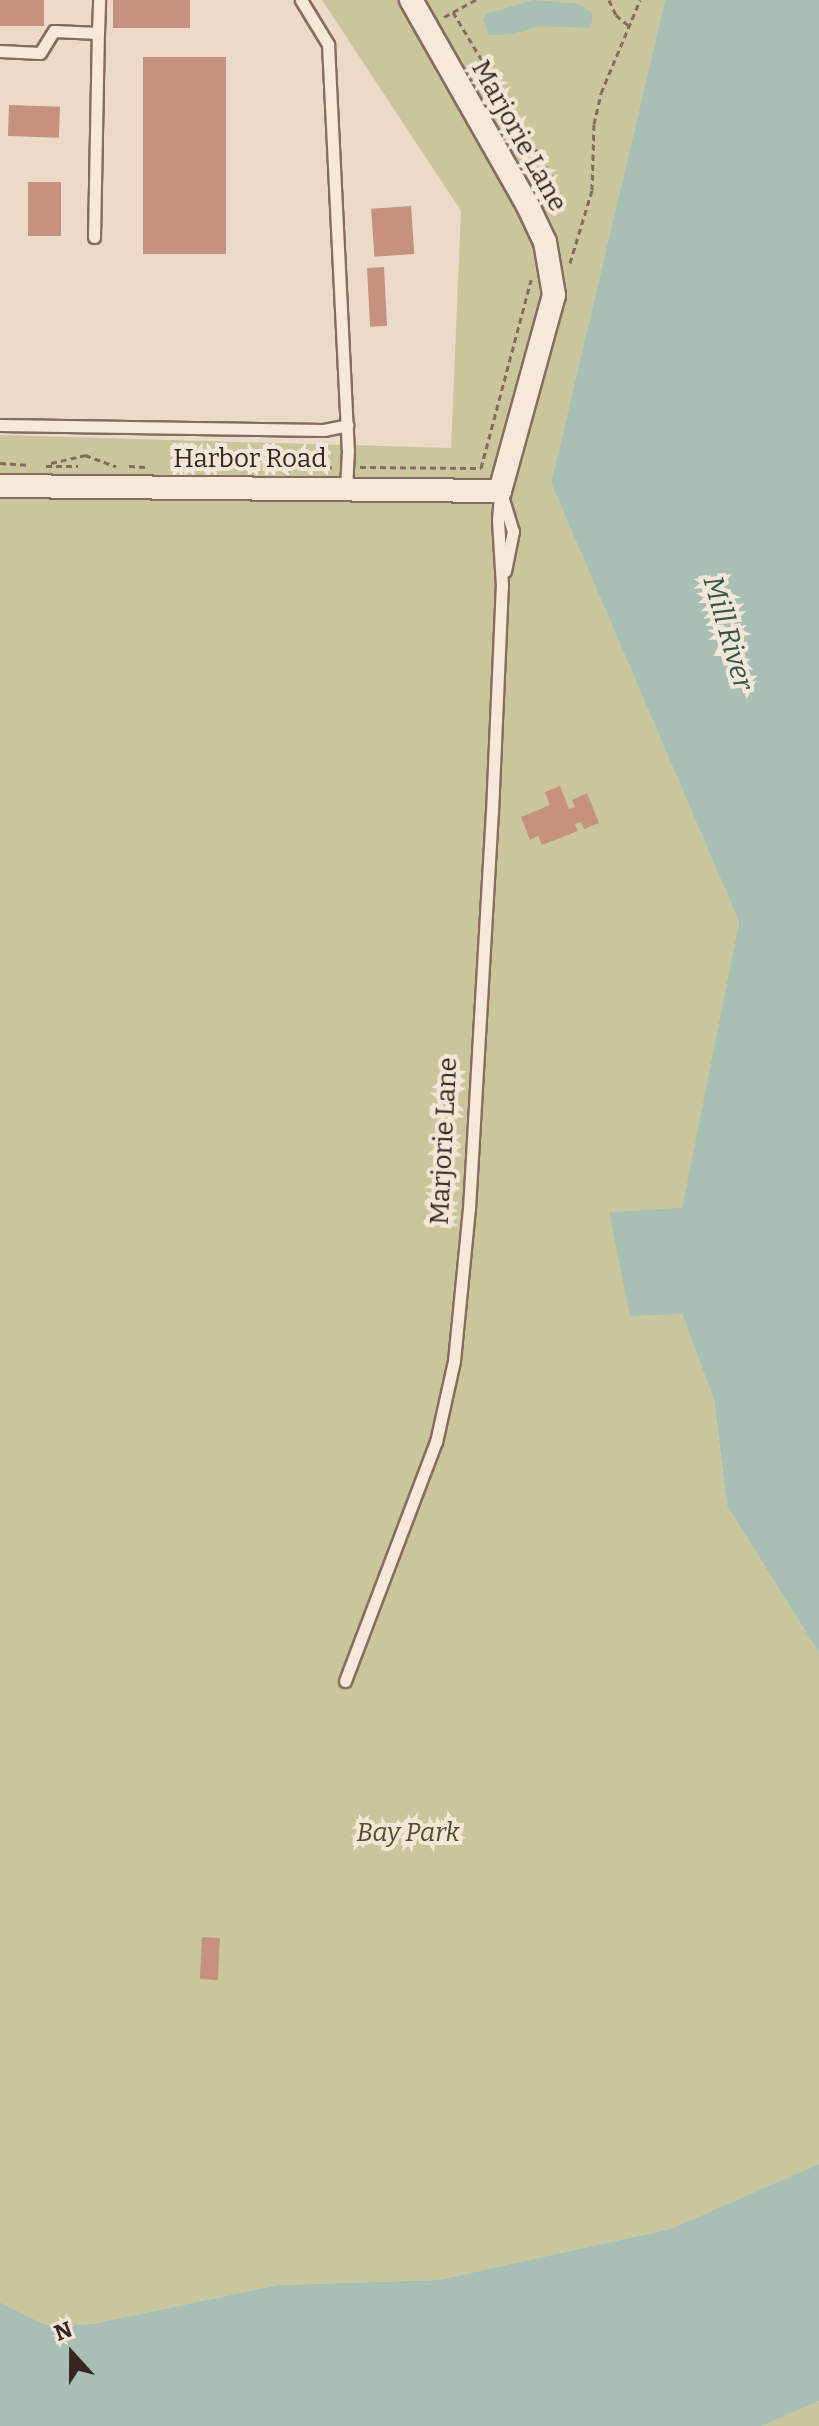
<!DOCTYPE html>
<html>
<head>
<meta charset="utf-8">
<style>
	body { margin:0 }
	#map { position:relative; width:819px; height:2426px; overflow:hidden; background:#ebdac7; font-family:Bitter,serif }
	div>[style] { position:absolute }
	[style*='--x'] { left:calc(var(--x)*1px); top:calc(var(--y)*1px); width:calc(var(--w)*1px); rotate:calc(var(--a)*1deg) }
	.green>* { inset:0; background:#c9c69c }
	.water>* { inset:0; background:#a8c0b4 }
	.building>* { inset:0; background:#c79180; transform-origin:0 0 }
	.path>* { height:3px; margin-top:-1.5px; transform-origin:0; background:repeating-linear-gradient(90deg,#866c5e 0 6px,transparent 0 10px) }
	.roads { filter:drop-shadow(2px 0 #866c5e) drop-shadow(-2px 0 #866c5e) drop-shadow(0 2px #866c5e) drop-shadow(0 -2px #866c5e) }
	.lane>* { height:11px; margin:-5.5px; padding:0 5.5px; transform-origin:5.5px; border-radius:5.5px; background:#f7e9da }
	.street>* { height:22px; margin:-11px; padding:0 11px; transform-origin:11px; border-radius:11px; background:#f7e9da }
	span { translate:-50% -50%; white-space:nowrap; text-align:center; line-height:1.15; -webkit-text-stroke:8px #f3e6d6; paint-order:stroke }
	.street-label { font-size:26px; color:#372720 }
	.park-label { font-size:26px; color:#4f5228; font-style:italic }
	.water-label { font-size:28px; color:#31564d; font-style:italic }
	.north { position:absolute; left:32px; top:2314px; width:80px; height:80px; -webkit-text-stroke:6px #f3e6d6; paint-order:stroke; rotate:339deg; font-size:22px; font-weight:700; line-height:32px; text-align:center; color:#372720 }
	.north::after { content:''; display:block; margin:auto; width:28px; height:36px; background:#372720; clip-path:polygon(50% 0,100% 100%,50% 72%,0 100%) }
</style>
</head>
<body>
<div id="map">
	<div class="green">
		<i style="clip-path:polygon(322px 0,665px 0,551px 483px,739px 922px,682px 1209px,610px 1212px,682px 1314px,714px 1400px,727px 1506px,819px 1653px,819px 2164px,670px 2229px,438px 2280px,278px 2285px,92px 2324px,46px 2325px,0 2302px,0 435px,451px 448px,461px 211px)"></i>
		<i style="clip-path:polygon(819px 2401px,819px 2426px,762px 2426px)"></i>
	</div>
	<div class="water">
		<i style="clip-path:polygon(533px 0,579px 4px,592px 12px,592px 21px,589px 28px,540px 26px,513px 34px,489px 35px,483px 20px,486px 14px)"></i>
		<i style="clip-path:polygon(665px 0,819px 0,819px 1653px,727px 1506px,714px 1400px,682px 1314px,630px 1316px,609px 1212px,682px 1208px,739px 922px,551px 483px)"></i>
		<i style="clip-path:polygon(819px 2164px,819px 2401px,762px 2426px,0 2426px,0 2302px,46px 2325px,92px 2324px,278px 2285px,438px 2280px,670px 2229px)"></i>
	</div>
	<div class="building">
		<i style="left:0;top:0;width:44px;height:26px"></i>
		<i style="left:113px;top:0;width:77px;height:28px"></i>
		<i style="left:143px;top:57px;width:83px;height:197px"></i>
		<i style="left:9px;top:105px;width:51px;height:31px;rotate:2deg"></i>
		<i style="left:28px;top:182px;width:33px;height:54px"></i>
		<i style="left:411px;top:206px;width:48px;height:40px;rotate:86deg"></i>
		<i style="left:384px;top:267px;width:59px;height:17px;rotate:87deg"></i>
		<i style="clip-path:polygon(560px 786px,569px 809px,575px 807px,572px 800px,587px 793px,599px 823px,584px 829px,581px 822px,575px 824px,578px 831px,542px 845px,538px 836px,530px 840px,521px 817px,550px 805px,545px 792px)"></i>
		<i style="left:202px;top:1937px;width:18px;height:42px;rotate:3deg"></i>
	</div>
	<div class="path">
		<i style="--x:609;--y:0;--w:17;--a:65"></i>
		<i style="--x:616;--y:15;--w:17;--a:40"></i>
		<i style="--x:453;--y:12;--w:26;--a:-28"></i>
		<i style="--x:444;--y:17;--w:10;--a:-29"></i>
		<i style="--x:453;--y:12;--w:196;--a:59"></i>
		<i style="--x:554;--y:180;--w:14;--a:150"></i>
		<i style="--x:570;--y:263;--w:76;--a:-73.2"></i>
		<i style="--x:592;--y:190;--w:66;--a:-88.3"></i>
		<i style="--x:594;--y:124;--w:32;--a:-77"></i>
		<i style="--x:601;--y:93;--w:101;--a:-67.2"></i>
		<i style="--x:0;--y:463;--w:26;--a:4"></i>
		<i style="--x:51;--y:463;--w:35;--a:-13"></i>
		<i style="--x:85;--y:455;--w:33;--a:20"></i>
		<i style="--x:46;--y:466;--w:32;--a:0"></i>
		<i style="--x:129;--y:466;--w:16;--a:4"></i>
		<i style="--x:187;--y:466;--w:10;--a:-37"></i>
		<i style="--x:195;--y:460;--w:24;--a:-2"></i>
		<i style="--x:219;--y:459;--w:21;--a:28"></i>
		<i style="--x:181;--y:467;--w:20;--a:0"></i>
		<i style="--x:360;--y:467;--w:121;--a:0.5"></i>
		<i style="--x:481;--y:468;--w:195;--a:-75.1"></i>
		<i style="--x:307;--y:468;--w:25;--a:-2"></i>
	</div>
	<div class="roads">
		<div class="lane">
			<i style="--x:301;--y:0;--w:52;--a:58.5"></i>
			<i style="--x:328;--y:44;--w:406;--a:87.2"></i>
			<i style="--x:348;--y:450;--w:38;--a:93"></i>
			<i style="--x:0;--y:51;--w:40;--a:2.9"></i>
			<i style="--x:40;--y:53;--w:26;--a:-58"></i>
			<i style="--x:54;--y:31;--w:44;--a:2.6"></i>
			<i style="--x:98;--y:33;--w:33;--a:-88"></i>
			<i style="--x:94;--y:237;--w:204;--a:-88.9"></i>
			<i style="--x:0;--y:425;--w:324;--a:0.9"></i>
			<i style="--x:324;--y:430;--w:24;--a:-12"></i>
			<i style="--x:503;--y:499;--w:34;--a:73"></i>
			<i style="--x:513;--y:531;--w:41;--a:101.3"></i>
			<i style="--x:345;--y:1681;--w:256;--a:-69.2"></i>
			<i style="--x:436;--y:1442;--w:83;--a:-77.5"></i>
			<i style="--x:454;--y:1361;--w:153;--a:-84.4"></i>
			<i style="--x:469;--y:1209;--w:398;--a:-86.7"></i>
			<i style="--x:492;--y:812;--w:226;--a:-87.5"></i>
			<i style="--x:502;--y:586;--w:65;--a:-93.5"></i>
			<i style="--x:498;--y:521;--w:30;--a:-86"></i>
		</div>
		<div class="street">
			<i style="--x:0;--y:486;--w:500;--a:0.57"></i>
			<i style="--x:500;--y:491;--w:203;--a:-74.6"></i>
			<i style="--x:554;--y:295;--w:54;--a:-99.6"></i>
			<i style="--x:545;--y:242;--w:42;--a:-115.3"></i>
			<i style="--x:527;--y:204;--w:235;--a:-119.6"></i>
		</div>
	</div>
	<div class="street-label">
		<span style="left:519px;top:136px;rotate:61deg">Marjorie Lane</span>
		<span style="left:250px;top:459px">Harbor Road</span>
		<span style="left:444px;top:1141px;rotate:-87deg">Marjorie Lane</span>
	</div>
	<div class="park-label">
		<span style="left:408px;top:1833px">Bay Park</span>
	</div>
	<div class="water-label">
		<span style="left:728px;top:633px;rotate:74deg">Mill River</span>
	</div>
	<div class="north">N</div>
</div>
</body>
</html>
